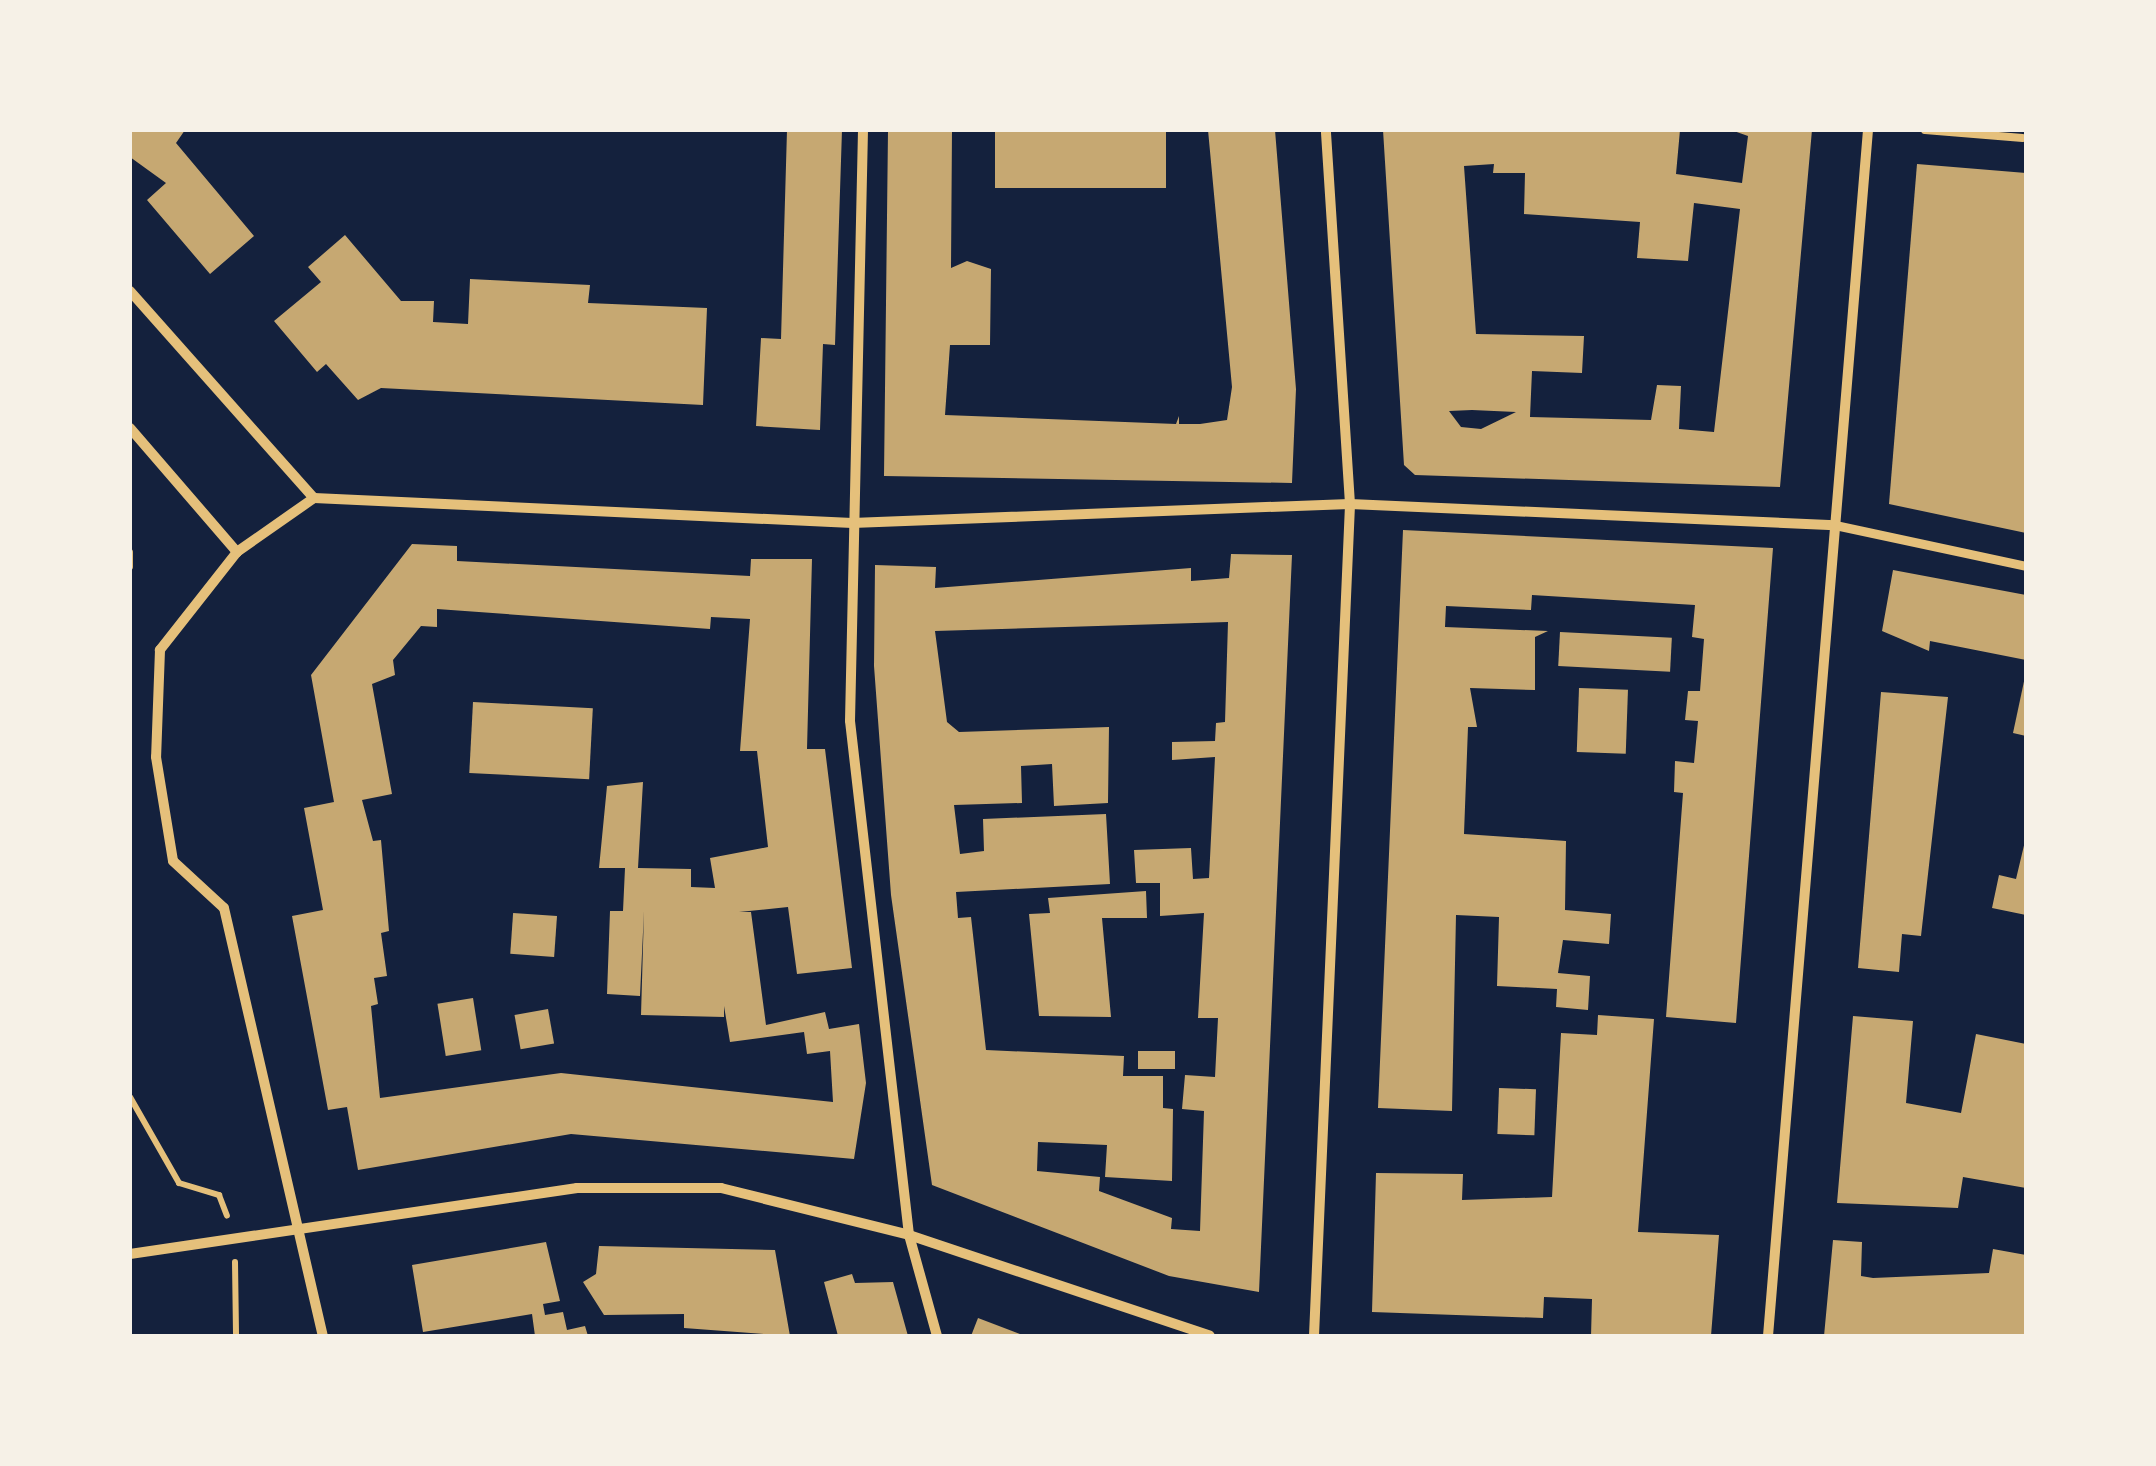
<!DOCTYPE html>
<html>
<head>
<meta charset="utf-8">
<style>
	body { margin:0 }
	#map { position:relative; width:2156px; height:1466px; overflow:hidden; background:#14213d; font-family:Jost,sans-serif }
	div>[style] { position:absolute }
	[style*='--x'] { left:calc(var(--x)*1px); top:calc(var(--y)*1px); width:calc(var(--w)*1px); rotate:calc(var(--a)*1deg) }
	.building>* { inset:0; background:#c6a872; transform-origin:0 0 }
	.path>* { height:6px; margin:-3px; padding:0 3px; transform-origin:3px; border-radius:3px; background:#e5c07b }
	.service>* { height:8px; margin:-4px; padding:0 4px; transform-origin:4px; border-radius:4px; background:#e5c07b }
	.pedestrian>* { height:9px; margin:-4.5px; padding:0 4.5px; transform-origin:4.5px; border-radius:4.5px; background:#e5c07b }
	.minor>* { height:10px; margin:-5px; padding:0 5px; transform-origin:5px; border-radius:5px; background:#e5c07b }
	span { translate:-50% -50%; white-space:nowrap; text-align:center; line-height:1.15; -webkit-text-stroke:8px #f6f1e7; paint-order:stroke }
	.frame { position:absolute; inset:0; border:132px solid #f6f1e7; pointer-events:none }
</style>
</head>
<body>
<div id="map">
	<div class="building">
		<i style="clip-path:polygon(130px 130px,185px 130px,176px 143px,254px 236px,210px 274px,147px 200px,166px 183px,130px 157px)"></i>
		<i style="clip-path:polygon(787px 130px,842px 130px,835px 345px,823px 344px,820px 430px,756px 426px,761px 338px,781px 339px)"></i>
		<i style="clip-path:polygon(888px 130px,952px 130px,951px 268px,967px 261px,991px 269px,990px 345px,950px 345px,945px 415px,1176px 424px,1179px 416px,1179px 424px,1200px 424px,1227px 420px,1232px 387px,1208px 130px,1275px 130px,1296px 389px,1292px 483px,884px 476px)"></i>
		<i style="left:995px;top:130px;width:171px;height:58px"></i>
		<i style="clip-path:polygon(evenodd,1383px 130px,1680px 130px,1676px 174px,1742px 183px,1748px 136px,1731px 130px,1812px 130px,1780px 487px,1415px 475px,1404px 465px,1383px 130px,1494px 164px,1493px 173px,1525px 173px,1524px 214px,1640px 222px,1637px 258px,1688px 261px,1694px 203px,1740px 209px,1714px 432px,1679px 429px,1681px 386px,1657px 385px,1651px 420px,1530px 417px,1532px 371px,1582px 373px,1584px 336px,1476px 334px,1464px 166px,1494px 164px,1383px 130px,1449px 411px,1472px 410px,1516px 412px,1481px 429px,1461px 427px,1449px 411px)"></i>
		<i style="clip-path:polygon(1917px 164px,2026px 173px,2026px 533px,1889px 504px)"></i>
		<i style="clip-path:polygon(345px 235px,401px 301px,434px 301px,433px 322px,468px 324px,470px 279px,590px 285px,588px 303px,707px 308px,703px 405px,381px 388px,358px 400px,326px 364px,317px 372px,274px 321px,321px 282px,308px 267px)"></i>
		<i style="clip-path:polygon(1403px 530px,1773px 548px,1736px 1023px,1666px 1017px,1683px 793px,1674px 792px,1675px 761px,1694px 763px,1698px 721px,1685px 720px,1688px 691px,1700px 691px,1704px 639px,1692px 637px,1695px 605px,1532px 595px,1531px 610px,1446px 606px,1445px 627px,1548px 631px,1535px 637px,1535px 690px,1470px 688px,1477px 727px,1468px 727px,1464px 834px,1566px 841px,1565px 910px,1611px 914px,1609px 944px,1563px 940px,1558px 973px,1590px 976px,1588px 1010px,1556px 1007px,1557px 989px,1497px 986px,1499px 917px,1456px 915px,1452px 1111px,1378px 1108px)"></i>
		<i style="clip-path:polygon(evenodd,412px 544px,457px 546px,457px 561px,750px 576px,751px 559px,812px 559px,807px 749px,825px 749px,852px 968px,797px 974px,788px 907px,739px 912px,751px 912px,766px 1025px,825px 1012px,829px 1029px,859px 1024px,866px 1083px,854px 1159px,571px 1134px,358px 1170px,347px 1107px,328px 1110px,292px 916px,323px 910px,304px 808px,334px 802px,311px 675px,412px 544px,437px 609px,710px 629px,711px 617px,750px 619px,740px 751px,757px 751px,768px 847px,710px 858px,715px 888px,691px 887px,691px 869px,638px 868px,643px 782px,607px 786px,599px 868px,625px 868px,623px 911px,610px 911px,607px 994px,640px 996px,644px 911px,641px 1015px,724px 1017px,724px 1006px,730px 1042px,804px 1032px,807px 1054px,830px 1051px,833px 1102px,561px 1073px,380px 1098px,371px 1006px,378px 1004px,374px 978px,387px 976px,381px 933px,389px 931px,381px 840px,373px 841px,362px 800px,392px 794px,372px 684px,395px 675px,393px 660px,421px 626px,437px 627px,437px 609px)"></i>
		<i style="clip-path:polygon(evenodd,1231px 554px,1292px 555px,1259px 1292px,1169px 1276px,932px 1185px,891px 895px,874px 666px,875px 565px,936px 567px,935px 588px,1191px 568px,1191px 581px,1229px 578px,1231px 554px,1228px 622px,1225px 722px,1216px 723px,1215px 741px,1172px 742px,1172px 760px,1215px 757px,1209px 878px,1193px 879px,1191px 848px,1134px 850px,1136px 883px,1160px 883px,1160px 916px,1204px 913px,1198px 1018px,1218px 1018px,1215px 1077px,1185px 1075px,1182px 1109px,1204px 1111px,1200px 1231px,1171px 1229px,1172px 1218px,1099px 1191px,1100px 1177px,1037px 1171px,1038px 1142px,1107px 1145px,1105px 1177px,1172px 1181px,1173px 1109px,1163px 1108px,1163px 1076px,1123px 1076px,1124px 1056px,986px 1050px,971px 917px,958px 918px,956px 892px,1110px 884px,1106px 814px,983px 819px,984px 851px,960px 854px,954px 805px,1022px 803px,1021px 766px,1052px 764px,1054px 806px,1108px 803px,1109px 727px,959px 732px,947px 722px,935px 631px,1228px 622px)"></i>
		<i style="clip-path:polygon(1893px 570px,2026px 595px,2026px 660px,1930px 641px,1929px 651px,1882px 631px)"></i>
		<i style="left:1560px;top:632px;width:112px;height:34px;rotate:3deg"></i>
		<i style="clip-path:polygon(2026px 672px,2026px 736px,2013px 733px)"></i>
		<i style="left:1579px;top:688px;width:49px;height:64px;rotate:2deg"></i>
		<i style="clip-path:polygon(1881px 692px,1948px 697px,1921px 936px,1902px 934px,1899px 972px,1858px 968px)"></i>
		<i style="left:473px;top:702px;width:120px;height:71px;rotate:3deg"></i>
		<i style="clip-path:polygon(2026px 837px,2026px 915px,1992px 908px,1999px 875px,2016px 879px)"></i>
		<i style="clip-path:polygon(1146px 891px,1147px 918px,1102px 918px,1111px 1017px,1039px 1016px,1029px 914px,1050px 913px,1048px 898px)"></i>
		<i style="left:557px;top:916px;width:41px;height:44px;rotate:94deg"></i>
		<i style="left:473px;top:998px;width:53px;height:36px;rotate:81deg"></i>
		<i style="left:548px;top:1009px;width:35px;height:34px;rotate:80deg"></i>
		<i style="clip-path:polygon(1598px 1015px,1654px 1019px,1638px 1232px,1719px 1235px,1711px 1336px,1591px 1336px,1592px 1299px,1544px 1297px,1543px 1318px,1372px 1312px,1376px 1173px,1463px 1174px,1462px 1200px,1552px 1197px,1561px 1033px,1597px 1035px)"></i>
		<i style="clip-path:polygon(1853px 1016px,1913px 1021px,1906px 1103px,1961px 1113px,1976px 1034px,2026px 1044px,2026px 1188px,1963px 1177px,1958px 1208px,1837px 1203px)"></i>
		<i style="left:1138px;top:1051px;width:37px;height:18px"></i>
		<i style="left:1499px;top:1088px;width:37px;height:46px;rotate:2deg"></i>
		<i style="clip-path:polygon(1833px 1240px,1862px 1242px,1861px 1276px,1873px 1278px,1989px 1273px,1993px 1249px,2026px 1255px,2026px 1336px,1824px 1336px)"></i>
		<i style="clip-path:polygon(546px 1242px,560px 1301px,543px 1304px,545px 1315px,563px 1312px,567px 1330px,585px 1326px,588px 1336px,535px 1336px,532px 1314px,423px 1332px,412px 1265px)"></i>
		<i style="clip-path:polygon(599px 1246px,775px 1250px,790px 1336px,684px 1328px,684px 1314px,604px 1315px,583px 1282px,596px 1274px)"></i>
		<i style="clip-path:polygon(852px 1274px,855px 1283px,893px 1282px,908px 1336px,838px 1336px,824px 1282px)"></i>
		<i style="clip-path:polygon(978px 1318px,1025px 1336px,971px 1336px)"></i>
	</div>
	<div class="path">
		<i style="--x:130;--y:552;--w:15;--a:90"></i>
		<i style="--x:130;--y:1097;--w:99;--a:60.3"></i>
		<i style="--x:179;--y:1183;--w:42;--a:16.7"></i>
		<i style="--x:219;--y:1195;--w:22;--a:69"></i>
		<i style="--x:235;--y:1262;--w:74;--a:89.2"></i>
	</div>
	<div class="service">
		<i style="--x:1925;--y:130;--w:98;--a:4.7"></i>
	</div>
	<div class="pedestrian">
		<i style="--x:1835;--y:525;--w:195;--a:12.1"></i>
	</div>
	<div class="minor">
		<i style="--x:863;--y:130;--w:591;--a:91.26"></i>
		<i style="--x:850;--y:721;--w:517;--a:83.45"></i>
		<i style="--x:909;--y:1235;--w:105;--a:74.5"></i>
		<i style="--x:130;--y:291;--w:277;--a:48.4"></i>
		<i style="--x:130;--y:428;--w:164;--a:49.2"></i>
		<i style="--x:314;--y:498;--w:539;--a:2.66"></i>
		<i style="--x:852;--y:523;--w:498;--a:-2.2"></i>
		<i style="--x:1350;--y:504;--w:485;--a:2.5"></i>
		<i style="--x:314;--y:498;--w:94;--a:145"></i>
		<i style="--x:237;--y:552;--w:125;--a:128.2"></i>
		<i style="--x:160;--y:650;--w:107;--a:92.1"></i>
		<i style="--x:156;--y:757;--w:105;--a:80.7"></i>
		<i style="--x:173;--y:861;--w:69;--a:42.7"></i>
		<i style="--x:224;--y:908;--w:439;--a:77"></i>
		<i style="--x:130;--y:1254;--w:452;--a:-8.4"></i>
		<i style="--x:577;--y:1188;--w:144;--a:0"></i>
		<i style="--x:721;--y:1188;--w:194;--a:14"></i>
		<i style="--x:909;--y:1235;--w:317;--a:18.5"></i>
		<i style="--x:1314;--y:1336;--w:833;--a:-87.52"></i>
		<i style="--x:1350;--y:504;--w:375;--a:-93.7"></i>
		<i style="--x:1768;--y:1336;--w:1210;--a:-85.26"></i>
	</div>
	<div class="frame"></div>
</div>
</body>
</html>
